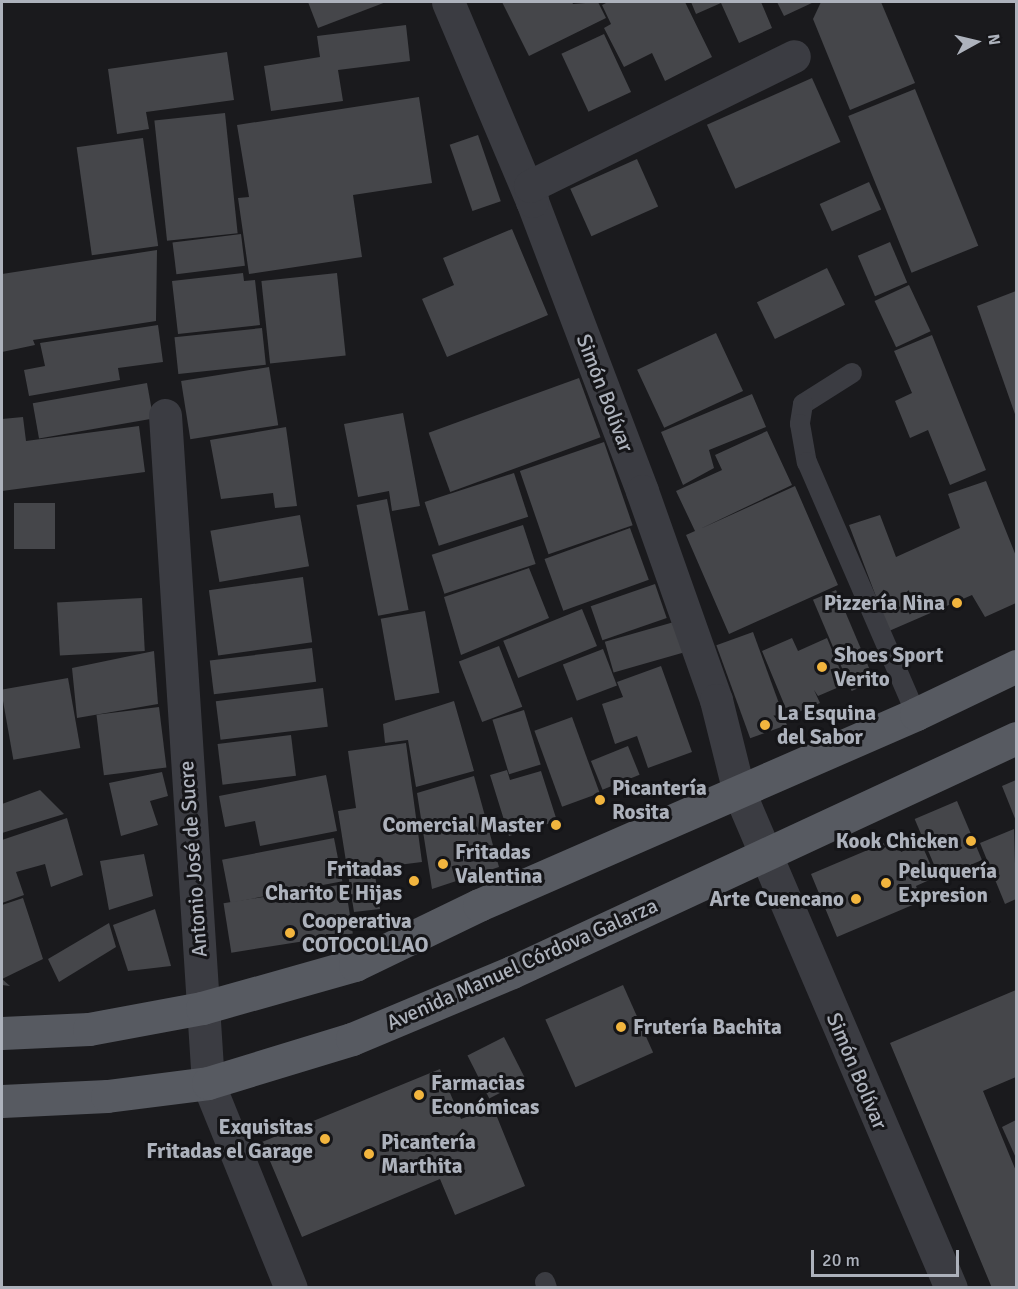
<!DOCTYPE html>
<html>
<head>
<meta charset="utf-8">
<style>
	body { margin:0 }
	#map { position:relative; width:1018px; height:1289px; overflow:hidden; background:#1a1a1d; font-family:Signika,sans-serif }
	div>[style] { position:absolute }
	[style*='--x'] { left:calc(var(--x)*1px); top:calc(var(--y)*1px); width:calc(var(--w)*1px); rotate:calc(var(--a)*1deg) }
	.building>* { inset:0; background:#45464a; transform-origin:0 0 }
	.lane>* { height:20px; margin:-10px; padding:0 10px; transform-origin:10px; border-radius:10px; background:#3b3c42 }
	.street>* { height:33px; margin:-16.5px; padding:0 16.5px; transform-origin:16.5px; border-radius:16.5px; background:#3b3c42 }
	.primary>* { height:33px; margin:-16.5px; padding:0 16.5px; transform-origin:16.5px; border-radius:16.5px; background:#575a61 }
	.dots>* { width:16px; height:16px; translate:-50% -50%; box-sizing:border-box; border:3px solid #151518; border-radius:50% }
	span { translate:-50% -50%; white-space:nowrap; text-align:center; line-height:1.15; -webkit-text-stroke:6px #151518; paint-order:stroke }
	.street-label { font-size:21px; color:#adb2bc }
	.poi-label { font-size:21px; color:#adb2bc; font-weight:700 }
	.right { translate:-100% -50%; text-align:right }
	.left { translate:0 -50%; text-align:left }
	.frame { position:absolute; inset:0; border:3px solid #adb2bc; pointer-events:none }
	.north { position:absolute; left:946px; top:12px; width:60px; height:60px; -webkit-text-stroke:4px #151518; paint-order:stroke; rotate:82deg; font-size:16px; font-weight:700; line-height:24px; text-align:center; color:#adb2bc }
	.north::after { content:''; display:block; margin:auto; width:21px; height:27px; background:#adb2bc; clip-path:polygon(50% 0,100% 100%,50% 72%,0 100%) }
	.scale { position:absolute; left:811px; top:1250px; width:148px; height:27px; box-sizing:border-box; border:3px solid #adb2bc; border-top:0; padding-left:8px; font-size:18px; line-height:21px; white-space:nowrap; color:#adb2bc; -webkit-text-stroke:4px #151518; paint-order:stroke }
</style>
</head>
<body>
<div id="map">
	<div class="building">
		<i style="clip-path:polygon(308px 2px,386px 2px,318px 28px)"></i>
		<i style="clip-path:polygon(502px 2px,572px 2px,573px 4px,598px 2px,606px 18px,529px 56px)"></i>
		<i style="clip-path:polygon(608px 2px,685px 2px,712px 57px,665px 81px,652px 53px,624px 67px,604px 28px,611px 24px,602px 5px)"></i>
		<i style="clip-path:polygon(691px 2px,761px 2px,772px 28px,739px 43px,721px 3px,696px 14px)"></i>
		<i style="clip-path:polygon(777px 2px,814px 2px,784px 16px)"></i>
		<i style="clip-path:polygon(821px 2px,881px 2px,915px 83px,850px 110px,813px 19px)"></i>
		<i style="clip-path:polygon(406px 25px,410px 61px,338px 70px,343px 101px,271px 111px,264px 66px,320px 57px,317px 36px)"></i>
		<i style="left:604px;top:34px;width:64px;height:47px;rotate:65deg"></i>
		<i style="clip-path:polygon(227px 52px,234px 100px,146px 112px,149px 129px,117px 134px,108px 69px)"></i>
		<i style="left:812px;top:78px;width:70px;height:115px;rotate:66deg"></i>
		<i style="left:915px;top:89px;width:169px;height:72px;rotate:68deg"></i>
		<i style="clip-path:polygon(419px 97px,432px 183px,353px 195px,362px 257px,249px 274px,238px 198px,249px 197px,237px 125px)"></i>
		<i style="left:225px;top:113px;width:121px;height:71px;rotate:84deg"></i>
		<i style="left:478px;top:135px;width:70px;height:30px;rotate:71deg"></i>
		<i style="left:143px;top:138px;width:109px;height:67px;rotate:82deg"></i>
		<i style="left:637px;top:159px;width:52px;height:73px;rotate:66deg"></i>
		<i style="left:869px;top:182px;width:30px;height:54px;rotate:66deg"></i>
		<i style="clip-path:polygon(512px 229px,548px 315px,447px 357px,422px 299px,454px 285px,443px 258px)"></i>
		<i style="left:241px;top:234px;width:32px;height:69px;rotate:83deg"></i>
		<i style="left:890px;top:242px;width:44px;height:35px;rotate:67deg"></i>
		<i style="clip-path:polygon(157px 250px,156px 321px,33px 340px,35px 345px,2px 352px,2px 274px)"></i>
		<i style="left:827px;top:268px;width:41px;height:78px;rotate:64deg"></i>
		<i style="clip-path:polygon(243px 273px,244px 281px,255px 280px,260px 325px,178px 334px,172px 281px)"></i>
		<i style="left:337px;top:273px;width:83px;height:76px;rotate:84deg"></i>
		<i style="left:909px;top:285px;width:51px;height:38px;rotate:65deg"></i>
		<i style="clip-path:polygon(1016px 291px,1016px 417px,977px 306px)"></i>
		<i style="clip-path:polygon(158px 325px,163px 362px,118px 368px,120px 380px,29px 396px,24px 370px,45px 366px,40px 343px)"></i>
		<i style="left:262px;top:328px;width:37px;height:88px;rotate:84deg"></i>
		<i style="left:716px;top:333px;width:64px;height:87px;rotate:65deg"></i>
		<i style="clip-path:polygon(932px 335px,986px 470px,950px 485px,928px 430px,910px 438px,895px 401px,912px 393px,894px 351px)"></i>
		<i style="left:269px;top:367px;width:59px;height:89px;rotate:81deg"></i>
		<i style="left:579px;top:378px;width:63px;height:160px;rotate:70deg"></i>
		<i style="left:147px;top:383px;width:36px;height:116px;rotate:80deg"></i>
		<i style="clip-path:polygon(752px 394px,766px 427px,709px 450px,714px 468px,683px 485px,661px 432px)"></i>
		<i style="clip-path:polygon(403px 413px,420px 506px,392px 511px,389px 491px,358px 497px,344px 424px)"></i>
		<i style="clip-path:polygon(23px 417px,26px 441px,139px 426px,145px 472px,2px 491px,2px 419px)"></i>
		<i style="clip-path:polygon(286px 427px,297px 506px,275px 508px,273px 493px,221px 499px,210px 440px)"></i>
		<i style="clip-path:polygon(767px 431px,792px 485px,700px 529px,795px 486px,838px 585px,729px 634px,686px 535px,695px 531px,676px 491px,722px 470px,715px 455px)"></i>
		<i style="left:604px;top:442px;width:88px;height:89px;rotate:71deg"></i>
		<i style="left:514px;top:473px;width:46px;height:94px;rotate:72deg"></i>
		<i style="clip-path:polygon(986px 481px,1016px 556px,1016px 603px,985px 617px,972px 595px,889px 631px,849px 525px,880px 515px,896px 557px,960px 528px,948px 494px)"></i>
		<i style="left:387px;top:499px;width:113px;height:31px;rotate:79deg"></i>
		<i style="left:14px;top:503px;width:41px;height:46px"></i>
		<i style="left:300px;top:515px;width:52px;height:91px;rotate:80deg"></i>
		<i style="left:523px;top:525px;width:41px;height:96px;rotate:72deg"></i>
		<i style="left:630px;top:528px;width:55px;height:91px;rotate:70deg"></i>
		<i style="clip-path:polygon(529px 568px,549px 618px,461px 655px,444px 597px)"></i>
		<i style="left:303px;top:577px;width:66px;height:95px;rotate:82deg"></i>
		<i style="left:655px;top:584px;width:36px;height:68px;rotate:71deg"></i>
		<i style="left:836px;top:590px;width:99px;height:25px;rotate:67deg"></i>
		<i style="left:142px;top:598px;width:53px;height:85px;rotate:87deg"></i>
		<i style="left:582px;top:609px;width:40px;height:85px;rotate:68deg"></i>
		<i style="left:425px;top:611px;width:83px;height:45px;rotate:80deg"></i>
		<i style="left:674px;top:622px;width:32px;height:72px;rotate:74deg"></i>
		<i style="left:753px;top:632px;width:99px;height:39px;rotate:70deg"></i>
		<i style="clip-path:polygon(792px 638px,798px 651px,827px 638px,846px 684px,818px 696px,814px 690px,820px 703px,789px 716px,762px 651px)"></i>
		<i style="left:499px;top:646px;width:65px;height:43px;rotate:69deg"></i>
		<i style="left:312px;top:648px;width:34px;height:103px;rotate:83deg"></i>
		<i style="left:603px;top:649px;width:39px;height:43px;rotate:69deg"></i>
		<i style="clip-path:polygon(154px 651px,158px 704px,77px 718px,72px 668px)"></i>
		<i style="clip-path:polygon(661px 666px,692px 752px,648px 768px,637px 736px,615px 744px,602px 704px,623px 697px,617px 682px)"></i>
		<i style="left:68px;top:678px;width:71px;height:68px;rotate:80deg"></i>
		<i style="left:323px;top:688px;width:39px;height:108px;rotate:83deg"></i>
		<i style="clip-path:polygon(454px 701px,474px 771px,416px 787px,408px 740px,385px 743px,383px 724px)"></i>
		<i style="left:159px;top:707px;width:61px;height:63px;rotate:83deg"></i>
		<i style="left:524px;top:710px;width:57px;height:33px;rotate:73deg"></i>
		<i style="left:572px;top:717px;width:81px;height:40px;rotate:70deg"></i>
		<i style="left:291px;top:735px;width:41px;height:74px;rotate:83deg"></i>
		<i style="clip-path:polygon(406px 743px,422px 862px,374px 868px,380px 909px,354px 912px,338px 811px,356px 808px,348px 751px)"></i>
		<i style="left:628px;top:746px;width:31px;height:40px;rotate:68deg"></i>
		<i style="clip-path:polygon(507px 770px,510px 780px,541px 771px,557px 821px,509px 836px,490px 775px)"></i>
		<i style="clip-path:polygon(162px 772px,168px 796px,150px 801px,158px 825px,121px 836px,109px 783px)"></i>
		<i style="clip-path:polygon(326px 775px,337px 831px,260px 846px,255px 821px,225px 827px,219px 796px)"></i>
		<i style="clip-path:polygon(474px 776px,499px 867px,432px 889px,417px 793px)"></i>
		<i style="clip-path:polygon(1016px 780px,1016px 821px,1002px 786px)"></i>
		<i style="clip-path:polygon(40px 790px,64px 814px,2px 833px,2px 804px)"></i>
		<i style="left:957px;top:801px;width:64px;height:46px;rotate:67deg"></i>
		<i style="clip-path:polygon(67px 818px,83px 875px,51px 887px,45px 864px,16px 872px,24px 895px,2px 903px,2px 840px)"></i>
		<i style="clip-path:polygon(1014px 829px,1016px 899px,1005px 904px,980px 843px)"></i>
		<i style="left:334px;top:838px;width:44px;height:114px;rotate:79deg"></i>
		<i style="clip-path:polygon(896px 838px,901px 852px,921px 843px,936px 877px,916px 886px,922px 901px,837px 937px,811px 874px)"></i>
		<i style="clip-path:polygon(144px 854px,153px 896px,109px 910px,100px 861px)"></i>
		<i style="left:345px;top:884px;width:50px;height:123px;rotate:81deg"></i>
		<i style="clip-path:polygon(23px 898px,43px 959px,2px 979px,10px 986px,2px 985px,2px 905px)"></i>
		<i style="clip-path:polygon(155px 909px,171px 966px,128px 971px,113px 925px)"></i>
		<i style="clip-path:polygon(109px 923px,116px 947px,59px 982px,48px 959px)"></i>
		<i style="left:623px;top:985px;width:74px;height:85px;rotate:66deg"></i>
		<i style="clip-path:polygon(1016px 990px,1016px 1077px,983px 1091px,1016px 1171px,1016px 1288px,992px 1288px,890px 1043px)"></i>
		<i style="left:504px;top:1037px;width:48px;height:41px;rotate:63deg"></i>
		<i style="clip-path:polygon(440px 1069px,461px 1119px,493px 1107px,525px 1186px,455px 1215px,440px 1179px,302px 1237px,262px 1142px)"></i>
		<i style="clip-path:polygon(1016px 1120px,1016px 1158px,1002px 1127px)"></i>
	</div>
	<div class="lane">
		<i style="--x:852;--y:373;--w:58;--a:147.7"></i>
		<i style="--x:803;--y:404;--w:20;--a:99"></i>
		<i style="--x:800;--y:424;--w:39;--a:80"></i>
		<i style="--x:807;--y:462;--w:275;--a:66.6"></i>
		<i style="--x:545;--y:1282;--w:6;--a:72"></i>
	</div>
	<div class="street">
		<i style="--x:448;--y:2;--w:216;--a:67.1"></i>
		<i style="--x:532;--y:201;--w:310;--a:69.2"></i>
		<i style="--x:642;--y:491;--w:222;--a:70.5"></i>
		<i style="--x:716;--y:700;--w:95;--a:76"></i>
		<i style="--x:739;--y:792;--w:539;--a:66.86"></i>
		<i style="--x:532;--y:201;--w:15;--a:-98"></i>
		<i style="--x:530;--y:186;--w:294;--a:-26.2"></i>
		<i style="--x:165;--y:415;--w:669;--a:86.32"></i>
		<i style="--x:208;--y:1083;--w:221;--a:68"></i>
	</div>
	<div class="primary">
		<i style="--x:2;--y:1033;--w:87;--a:-2.6"></i>
		<i style="--x:89;--y:1029;--w:115;--a:-10.5"></i>
		<i style="--x:202;--y:1008;--w:159;--a:-15.7"></i>
		<i style="--x:355;--y:965;--w:138;--a:-25.8"></i>
		<i style="--x:479;--y:905;--w:477;--a:-23.6"></i>
		<i style="--x:916;--y:714;--w:111;--a:-25.6"></i>
		<i style="--x:2;--y:1101;--w:105;--a:-2.7"></i>
		<i style="--x:107;--y:1096;--w:102;--a:-7.3"></i>
		<i style="--x:208;--y:1083;--w:151;--a:-17"></i>
		<i style="--x:352;--y:1039;--w:173;--a:-22.7"></i>
		<i style="--x:512;--y:972;--w:556;--a:-24.9"></i>
	</div>
	<div class="dots">
		<i style="left:957px;top:603px;background:#f2b53e"></i>
		<i style="left:822px;top:667px;background:#f2b53e"></i>
		<i style="left:765px;top:725px;background:#f2b53e"></i>
		<i style="left:600px;top:800px;background:#f2b53e"></i>
		<i style="left:556px;top:825px;background:#f2b53e"></i>
		<i style="left:971px;top:841px;background:#f2b53e"></i>
		<i style="left:443px;top:864px;background:#f2b53e"></i>
		<i style="left:414px;top:881px;background:#f2b53e"></i>
		<i style="left:886px;top:883px;background:#f2b53e"></i>
		<i style="left:856px;top:899px;background:#f2b53e"></i>
		<i style="left:290px;top:933px;background:#f2b53e"></i>
		<i style="left:621px;top:1027px;background:#f2b53e"></i>
		<i style="left:419px;top:1095px;background:#f2b53e"></i>
		<i style="left:325px;top:1139px;background:#f2b53e"></i>
		<i style="left:369px;top:1154px;background:#f2b53e"></i>
	</div>
	<div class="street-label">
		<span style="left:605px;top:393px;rotate:69deg">Simón Bolívar</span>
		<span style="left:193px;top:859px;rotate:-94deg">Antonio José de Sucre</span>
		<span style="left:522px;top:964px;rotate:-24deg">Avenida Manuel Córdova Galarza</span>
		<span style="left:857px;top:1071px;rotate:67deg">Simón Bolívar</span>
	</div>
	<div class="poi-label">
		<span class="right" style="left:945px;top:603px">Pizzería Nina</span>
		<span class="left" style="left:834px;top:667px">Shoes Sport<br>Verito</span>
		<span class="left" style="left:777px;top:725px">La Esquina<br>del Sabor</span>
		<span class="left" style="left:612px;top:800px">Picantería<br>Rosita</span>
		<span class="right" style="left:544px;top:825px">Comercial Master</span>
		<span class="right" style="left:959px;top:841px">Kook Chicken</span>
		<span class="left" style="left:455px;top:864px">Fritadas<br>Valentina</span>
		<span class="right" style="left:402px;top:881px">Fritadas<br>Charito E Hijas</span>
		<span class="left" style="left:898px;top:883px">Peluquería<br>Expresion</span>
		<span class="right" style="left:844px;top:899px">Arte Cuencano</span>
		<span class="left" style="left:302px;top:933px">Cooperativa<br>COTOCOLLAO</span>
		<span class="left" style="left:633px;top:1027px">Frutería Bachita</span>
		<span class="left" style="left:431px;top:1095px">Farmacias<br>Económicas</span>
		<span class="right" style="left:313px;top:1139px">Exquisitas<br>Fritadas el Garage</span>
		<span class="left" style="left:381px;top:1154px">Picantería<br>Marthita</span>
	</div>
	<div class="frame"></div>
	<div class="north">N</div>
	<div class="scale">20 m</div>
</div>
</body>
</html>
